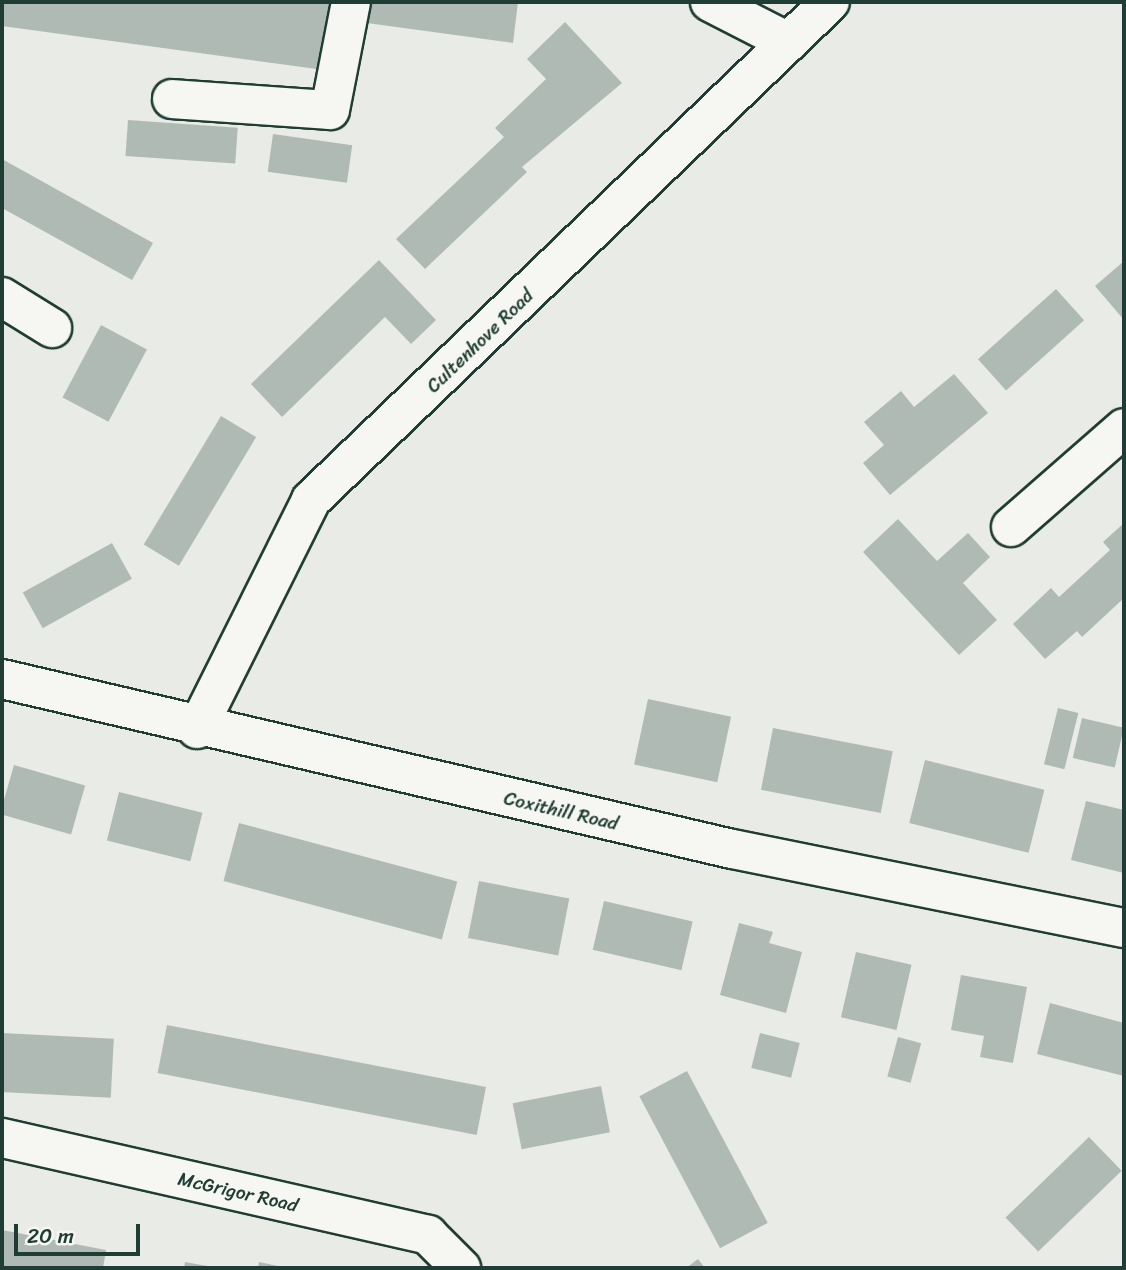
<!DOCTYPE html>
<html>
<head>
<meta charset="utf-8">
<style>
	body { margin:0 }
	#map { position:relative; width:1126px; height:1270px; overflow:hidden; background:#e9ebe7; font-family:Sriracha,sans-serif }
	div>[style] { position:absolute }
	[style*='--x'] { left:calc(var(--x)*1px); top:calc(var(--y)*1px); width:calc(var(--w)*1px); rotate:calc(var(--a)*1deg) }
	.building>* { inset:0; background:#b0bab5; transform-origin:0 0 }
	.roads { filter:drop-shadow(2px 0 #1f3d34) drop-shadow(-2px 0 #1f3d34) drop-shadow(0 2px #1f3d34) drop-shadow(0 -2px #1f3d34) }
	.minor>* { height:38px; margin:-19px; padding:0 19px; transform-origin:19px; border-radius:19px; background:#f6f6f2 }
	span { translate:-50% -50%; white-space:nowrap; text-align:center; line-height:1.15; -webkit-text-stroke:5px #f6f6f2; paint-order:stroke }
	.street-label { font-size:19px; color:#1f3d34 }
	.frame { position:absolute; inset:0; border:4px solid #1f3d34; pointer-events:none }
	.scale { position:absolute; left:14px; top:1224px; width:126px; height:32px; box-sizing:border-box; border:4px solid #1f3d34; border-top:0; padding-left:9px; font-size:21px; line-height:24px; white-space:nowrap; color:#1f3d34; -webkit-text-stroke:5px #f6f6f2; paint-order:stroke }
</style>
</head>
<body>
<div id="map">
	<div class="building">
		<i style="clip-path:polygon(2px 2px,333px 2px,324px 70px,2px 26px)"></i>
		<i style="clip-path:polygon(370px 2px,518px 2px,513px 43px,367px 23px)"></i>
		<i style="clip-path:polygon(565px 22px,622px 83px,522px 167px,527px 172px,425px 269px,396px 239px,504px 137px,495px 128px,546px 79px,527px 59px)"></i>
		<i style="left:128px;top:120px;width:110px;height:36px;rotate:4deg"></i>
		<i style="left:273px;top:134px;width:80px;height:38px;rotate:8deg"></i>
		<i style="clip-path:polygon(2px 159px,153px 243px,132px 280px,2px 208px)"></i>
		<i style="clip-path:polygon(379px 260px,436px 320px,411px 344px,385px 317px,282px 417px,251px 384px)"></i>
		<i style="clip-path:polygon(1124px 261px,1124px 320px,1095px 286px)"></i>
		<i style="left:1056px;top:289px;width:42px;height:105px;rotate:48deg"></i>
		<i style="left:101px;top:325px;width:52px;height:82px;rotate:28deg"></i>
		<i style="clip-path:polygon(954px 374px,988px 413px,890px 495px,863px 463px,884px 445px,864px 422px,901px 391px,914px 407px)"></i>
		<i style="left:221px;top:416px;width:41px;height:150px;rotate:31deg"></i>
		<i style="clip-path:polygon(898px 519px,937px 561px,968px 533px,990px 557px,963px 583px,997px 620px,959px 655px,863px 552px)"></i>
		<i style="clip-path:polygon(1124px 523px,1124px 598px,1082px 637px,1077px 631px,1045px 659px,1013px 624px,1051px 588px,1059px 597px,1110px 550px,1103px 542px)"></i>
		<i style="left:112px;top:543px;width:41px;height:102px;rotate:61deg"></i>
		<i style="left:648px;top:699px;width:85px;height:67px;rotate:12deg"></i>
		<i style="left:1058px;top:708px;width:21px;height:58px;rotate:14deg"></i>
		<i style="left:1082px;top:718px;width:43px;height:41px;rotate:13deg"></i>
		<i style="left:773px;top:728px;width:122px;height:63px;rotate:11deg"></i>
		<i style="left:925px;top:760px;width:123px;height:65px;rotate:14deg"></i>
		<i style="left:14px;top:765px;width:74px;height:51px;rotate:16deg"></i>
		<i style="left:119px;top:792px;width:86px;height:50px;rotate:14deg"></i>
		<i style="clip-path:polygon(1086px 801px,1124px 810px,1124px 873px,1071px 860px)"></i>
		<i style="left:239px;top:823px;width:226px;height:60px;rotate:15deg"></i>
		<i style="left:479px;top:881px;width:92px;height:58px;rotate:11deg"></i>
		<i style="left:604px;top:901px;width:91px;height:50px;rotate:13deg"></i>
		<i style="clip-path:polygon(739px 923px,773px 932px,769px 943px,802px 952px,786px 1013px,720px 995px)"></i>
		<i style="left:856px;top:952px;width:57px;height:67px;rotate:13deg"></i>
		<i style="clip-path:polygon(961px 975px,1027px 987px,1013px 1063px,980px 1057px,984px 1036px,951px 1030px)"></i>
		<i style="clip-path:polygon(1050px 1003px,1124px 1023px,1124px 1076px,1037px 1054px)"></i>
		<i style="left:167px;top:1025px;width:325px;height:49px;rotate:11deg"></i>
		<i style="left:2px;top:1033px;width:112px;height:59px;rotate:3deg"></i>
		<i style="left:760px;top:1033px;width:41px;height:36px;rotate:14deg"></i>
		<i style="left:898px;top:1037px;width:24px;height:41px;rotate:15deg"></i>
		<i style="left:687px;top:1071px;width:172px;height:54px;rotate:62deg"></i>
		<i style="left:601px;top:1086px;width:47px;height:90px;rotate:79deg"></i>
		<i style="left:1089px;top:1137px;width:47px;height:116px;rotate:46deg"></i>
		<i style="clip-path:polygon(2px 1230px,106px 1250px,103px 1268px,2px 1268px)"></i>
		<i style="clip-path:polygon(698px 1259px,705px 1268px,686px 1268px)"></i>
		<i style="clip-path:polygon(185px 1262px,213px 1267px,212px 1268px,184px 1268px)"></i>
		<i style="clip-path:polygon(259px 1262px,283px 1267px,283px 1268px,258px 1268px)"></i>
	</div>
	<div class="roads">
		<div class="minor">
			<i style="--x:710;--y:2;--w:88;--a:27.1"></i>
			<i style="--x:172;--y:99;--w:158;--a:4"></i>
			<i style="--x:330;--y:110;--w:110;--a:-79"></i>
			<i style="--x:2;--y:297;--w:59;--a:31.8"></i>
			<i style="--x:1011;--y:527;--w:150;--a:-41.2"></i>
			<i style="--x:2;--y:679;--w:750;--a:13.11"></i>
			<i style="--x:732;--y:849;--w:400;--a:11.4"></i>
			<i style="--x:197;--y:729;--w:256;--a:-63.5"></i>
			<i style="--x:311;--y:500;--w:719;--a:-43.82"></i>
			<i style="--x:2;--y:1138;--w:437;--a:12.8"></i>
			<i style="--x:428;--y:1235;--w:47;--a:45"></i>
		</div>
	</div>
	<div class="street-label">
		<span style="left:480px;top:341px;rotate:-44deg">Cultenhove Road</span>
		<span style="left:561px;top:811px;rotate:13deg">Coxithill Road</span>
		<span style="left:238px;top:1192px;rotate:13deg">McGrigor Road</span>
	</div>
	<div class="frame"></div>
	<div class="scale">20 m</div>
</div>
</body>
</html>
